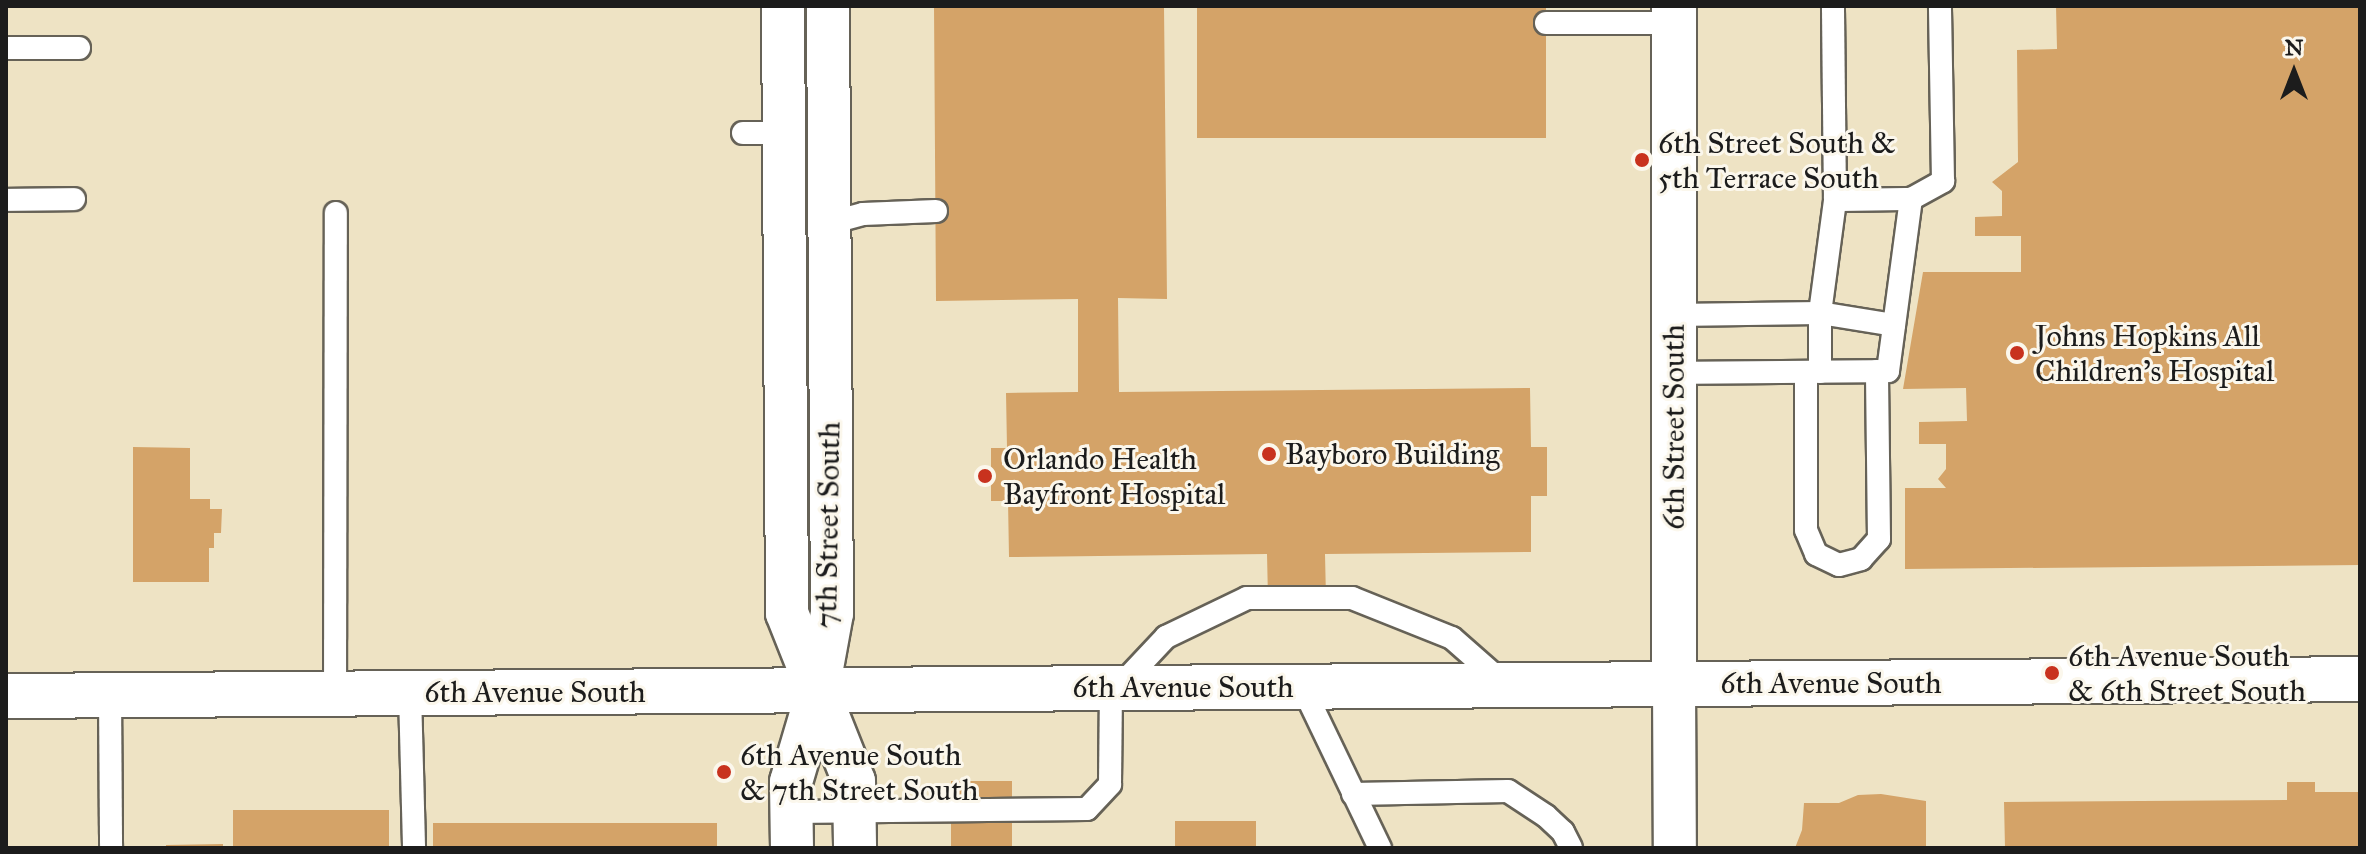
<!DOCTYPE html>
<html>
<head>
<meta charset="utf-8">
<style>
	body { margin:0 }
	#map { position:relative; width:2366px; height:854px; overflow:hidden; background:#eee3c4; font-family:"IM FELL Great Primer",serif }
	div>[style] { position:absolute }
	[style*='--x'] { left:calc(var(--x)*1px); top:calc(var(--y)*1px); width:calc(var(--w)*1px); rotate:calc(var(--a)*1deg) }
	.building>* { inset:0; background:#d4a368; transform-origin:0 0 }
	.roads { filter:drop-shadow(2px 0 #666257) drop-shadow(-2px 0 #666257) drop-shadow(0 2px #666257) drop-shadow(0 -2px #666257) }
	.service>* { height:22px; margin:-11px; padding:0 11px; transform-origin:11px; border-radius:11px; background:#fff }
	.minor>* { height:42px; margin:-21px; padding:0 21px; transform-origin:21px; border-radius:21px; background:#fff }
	.tertiary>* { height:44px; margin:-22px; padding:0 22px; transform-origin:22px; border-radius:22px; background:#fff }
	.dots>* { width:22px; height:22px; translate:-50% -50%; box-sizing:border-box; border:4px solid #fbf7ec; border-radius:50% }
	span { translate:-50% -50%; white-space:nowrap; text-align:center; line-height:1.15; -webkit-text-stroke:6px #fbf7ec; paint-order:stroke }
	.poi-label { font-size:30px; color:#1c1c1c }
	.left { translate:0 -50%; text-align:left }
	.street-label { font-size:30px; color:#1c1c1c }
	.frame { position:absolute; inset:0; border:8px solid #1c1c1c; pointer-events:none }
	.north { position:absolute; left:2254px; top:32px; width:80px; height:80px; -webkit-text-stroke:6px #fbf7ec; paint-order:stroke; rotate:0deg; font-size:22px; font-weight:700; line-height:32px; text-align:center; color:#1c1c1c }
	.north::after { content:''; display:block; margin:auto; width:28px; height:36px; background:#1c1c1c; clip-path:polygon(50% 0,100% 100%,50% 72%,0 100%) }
</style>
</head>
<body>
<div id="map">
	<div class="building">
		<i style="clip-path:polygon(934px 6px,1164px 6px,1167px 299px,1118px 298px,1119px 392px,1530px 388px,1531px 447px,1547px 447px,1547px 496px,1531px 496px,1531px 552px,1325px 554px,1326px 598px,1268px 599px,1267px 554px,1009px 557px,1008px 501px,991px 501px,991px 448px,1007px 448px,1006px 393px,1078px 392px,1078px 299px,936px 301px)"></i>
		<i style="left:1197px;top:6px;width:349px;height:132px"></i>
		<i style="clip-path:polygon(2056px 6px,2360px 6px,2360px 565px,1905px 569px,1905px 488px,1946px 488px,1938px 479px,1946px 469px,1946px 444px,1919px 444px,1919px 422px,1967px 421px,1966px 388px,1903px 389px,1923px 272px,2021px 272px,2021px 236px,1975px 236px,1975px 217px,2002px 216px,2002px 191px,1992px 182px,2018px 162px,2017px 50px,2057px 49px)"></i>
		<i style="clip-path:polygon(133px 447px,190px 448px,190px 499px,210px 499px,210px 509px,222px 509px,221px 533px,214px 533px,214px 548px,209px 548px,209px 582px,133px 582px)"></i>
		<i style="left:951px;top:781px;width:61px;height:67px"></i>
		<i style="clip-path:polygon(2287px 782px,2315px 782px,2315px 792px,2360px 792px,2360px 848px,2005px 848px,2004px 802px,2287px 800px)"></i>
		<i style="clip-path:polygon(1881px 794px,1926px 801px,1926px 848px,1795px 848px,1802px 830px,1804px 803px,1839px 803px,1858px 795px)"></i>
		<i style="left:233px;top:810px;width:156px;height:38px"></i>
		<i style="left:1175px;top:821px;width:81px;height:27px"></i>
		<i style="left:433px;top:823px;width:284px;height:25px"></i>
		<i style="clip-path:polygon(223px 844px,223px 848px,166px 848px,166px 845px)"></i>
	</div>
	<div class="roads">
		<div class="service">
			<i style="--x:1546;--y:23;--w:128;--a:0"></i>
			<i style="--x:6;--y:48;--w:73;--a:0"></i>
			<i style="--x:743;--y:133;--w:41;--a:0"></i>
			<i style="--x:6;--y:200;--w:68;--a:-0.8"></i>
			<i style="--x:1835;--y:200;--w:76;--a:-0.8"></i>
			<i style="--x:822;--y:225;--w:42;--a:-15"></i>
			<i style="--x:863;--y:214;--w:73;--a:-2.4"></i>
			<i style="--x:1674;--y:315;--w:146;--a:-0.8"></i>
			<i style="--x:1820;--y:313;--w:75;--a:9.2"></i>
			<i style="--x:1806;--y:372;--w:158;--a:90"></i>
			<i style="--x:1806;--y:530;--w:26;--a:67"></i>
			<i style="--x:1816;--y:554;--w:25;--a:26"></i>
			<i style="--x:1839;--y:565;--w:23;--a:-15"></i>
			<i style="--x:1861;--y:559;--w:27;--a:-48"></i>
			<i style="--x:1879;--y:539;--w:168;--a:-90.7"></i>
			<i style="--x:1820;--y:372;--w:59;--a:-90"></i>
			<i style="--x:1820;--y:313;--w:114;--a:-82.4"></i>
			<i style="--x:1835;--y:200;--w:194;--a:-90.6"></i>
			<i style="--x:1674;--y:373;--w:214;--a:-0.5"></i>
			<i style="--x:1888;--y:371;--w:174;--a:-82.4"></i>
			<i style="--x:1911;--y:199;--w:37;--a:-29"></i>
			<i style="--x:1943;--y:181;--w:175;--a:-91"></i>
			<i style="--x:1302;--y:686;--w:180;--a:64.3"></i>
			<i style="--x:1119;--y:687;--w:69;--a:-46.8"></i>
			<i style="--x:1166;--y:637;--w:90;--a:-25.7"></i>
			<i style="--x:1247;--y:598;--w:105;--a:0"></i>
			<i style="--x:1352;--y:598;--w:108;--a:21.8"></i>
			<i style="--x:1452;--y:638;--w:67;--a:41.3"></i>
			<i style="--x:335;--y:693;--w:480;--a:-89.9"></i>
			<i style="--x:410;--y:693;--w:155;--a:88.5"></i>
			<i style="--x:110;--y:695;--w:153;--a:89.6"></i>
			<i style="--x:1353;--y:794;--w:155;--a:-1.1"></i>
			<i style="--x:1508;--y:791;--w:45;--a:33.3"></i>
			<i style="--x:1546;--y:816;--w:23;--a:43"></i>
			<i style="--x:1563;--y:832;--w:18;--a:63"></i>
			<i style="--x:792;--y:812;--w:295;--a:-0.6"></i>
			<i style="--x:1087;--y:809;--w:34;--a:-47"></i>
			<i style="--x:1110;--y:784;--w:96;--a:-89.4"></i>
		</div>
		<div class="minor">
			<i style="--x:783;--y:6;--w:607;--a:89.62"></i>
			<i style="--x:787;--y:613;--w:181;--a:68.3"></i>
			<i style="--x:854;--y:781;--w:67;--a:89.1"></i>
			<i style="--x:1674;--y:684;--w:164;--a:89.7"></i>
			<i style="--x:792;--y:848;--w:66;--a:-90.9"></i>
			<i style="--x:791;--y:782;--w:96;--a:-73.6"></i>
			<i style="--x:818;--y:690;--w:78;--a:-79.7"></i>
			<i style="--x:832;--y:613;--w:607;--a:-90.38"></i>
		</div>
		<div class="tertiary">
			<i style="--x:1674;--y:6;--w:678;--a:90"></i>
			<i style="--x:6;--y:696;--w:2354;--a:-0.41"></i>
		</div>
	</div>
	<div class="dots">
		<i style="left:1642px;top:160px;background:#c8321e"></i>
		<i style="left:2017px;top:353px;background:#c8321e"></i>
		<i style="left:1269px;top:454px;background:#c8321e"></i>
		<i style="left:985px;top:476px;background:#c8321e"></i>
		<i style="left:2052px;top:673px;background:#c8321e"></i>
		<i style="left:724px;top:772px;background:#c8321e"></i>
	</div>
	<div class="poi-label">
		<span class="left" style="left:1658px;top:160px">6th Street South &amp;<br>5th Terrace South</span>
		<span class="left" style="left:2035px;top:353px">Johns Hopkins All<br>Children's Hospital</span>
		<span class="left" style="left:1285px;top:454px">Bayboro Building</span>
		<span class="left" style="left:1003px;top:476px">Orlando Health<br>Bayfront Hospital</span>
		<span class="left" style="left:2068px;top:673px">6th Avenue South<br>&amp; 6th Street South</span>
		<span class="left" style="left:740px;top:772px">6th Avenue South<br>&amp; 7th Street South</span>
	</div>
	<div class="street-label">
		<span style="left:1674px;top:427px;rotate:-90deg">6th Street South</span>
		<span style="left:828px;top:525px;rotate:-89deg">7th Street South</span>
		<span style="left:1831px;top:683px">6th Avenue South</span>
		<span style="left:1183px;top:687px">6th Avenue South</span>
		<span style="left:535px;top:692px">6th Avenue South</span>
	</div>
	<div class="frame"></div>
	<div class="north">N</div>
</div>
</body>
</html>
